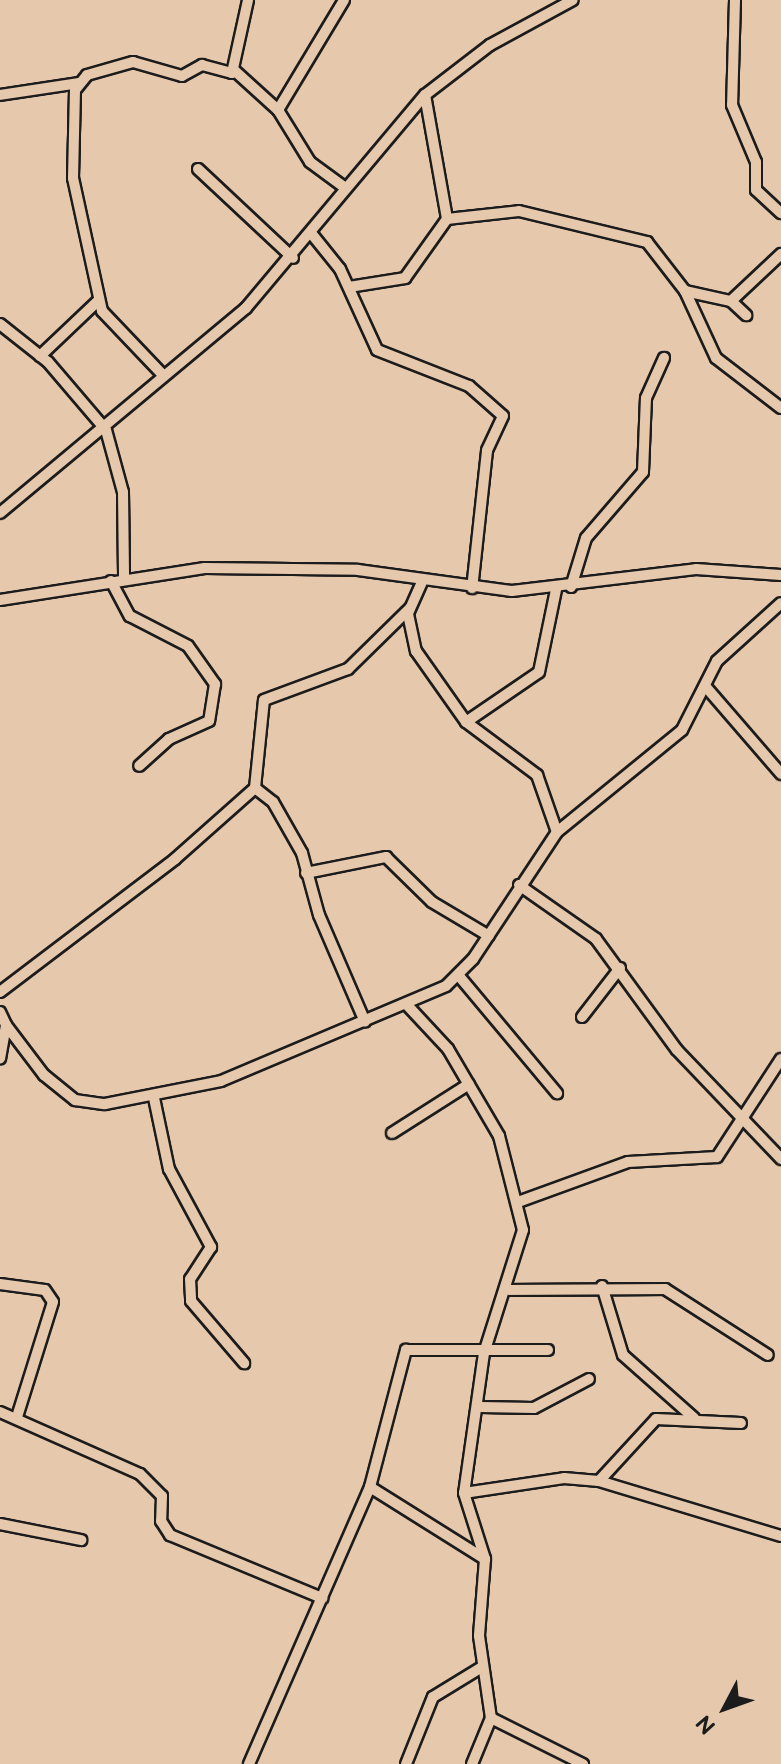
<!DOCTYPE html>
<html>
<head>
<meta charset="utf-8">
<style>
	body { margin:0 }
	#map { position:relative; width:781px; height:1764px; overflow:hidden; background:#e6c8ac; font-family:"Balsamiq Sans",sans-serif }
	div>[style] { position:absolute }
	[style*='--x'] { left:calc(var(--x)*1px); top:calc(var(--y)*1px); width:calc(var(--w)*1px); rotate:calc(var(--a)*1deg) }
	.roads { filter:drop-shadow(2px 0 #1c1c1c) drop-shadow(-2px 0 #1c1c1c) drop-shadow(0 2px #1c1c1c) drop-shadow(0 -2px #1c1c1c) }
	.minor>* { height:10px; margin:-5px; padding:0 5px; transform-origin:5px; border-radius:5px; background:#e6c8ac }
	span { translate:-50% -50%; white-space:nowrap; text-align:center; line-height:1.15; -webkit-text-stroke:6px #e6c8ac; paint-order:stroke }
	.north { position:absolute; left:685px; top:1668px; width:80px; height:80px; -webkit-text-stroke:6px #e6c8ac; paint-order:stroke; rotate:229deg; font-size:22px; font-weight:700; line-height:32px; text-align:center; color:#1c1c1c }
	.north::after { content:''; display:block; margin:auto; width:28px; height:36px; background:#1c1c1c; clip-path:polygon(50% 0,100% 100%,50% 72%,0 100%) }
</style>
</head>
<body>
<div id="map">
	<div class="roads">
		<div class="minor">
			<i style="--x:735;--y:0;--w:105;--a:91.6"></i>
			<i style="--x:732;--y:105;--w:62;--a:67.2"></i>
			<i style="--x:756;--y:162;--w:28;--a:90"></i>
			<i style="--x:756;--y:190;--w:34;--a:43"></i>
			<i style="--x:235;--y:71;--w:58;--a:42.2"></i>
			<i style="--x:278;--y:110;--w:61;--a:58.4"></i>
			<i style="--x:310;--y:162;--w:42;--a:36.3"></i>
			<i style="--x:0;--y:95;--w:80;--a:-8.6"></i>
			<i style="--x:425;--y:95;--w:126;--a:79.9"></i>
			<i style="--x:447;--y:219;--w:72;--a:-6.3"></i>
			<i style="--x:519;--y:211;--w:132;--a:13.6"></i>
			<i style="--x:647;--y:242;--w:62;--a:52.2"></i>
			<i style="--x:685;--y:291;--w:74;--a:65.2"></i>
			<i style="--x:716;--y:358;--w:82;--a:37.6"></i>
			<i style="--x:278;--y:110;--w:128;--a:-59"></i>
			<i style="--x:198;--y:169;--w:130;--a:43.1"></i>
			<i style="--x:311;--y:233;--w:46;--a:51.1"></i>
			<i style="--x:340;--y:269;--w:89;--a:65.4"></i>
			<i style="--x:377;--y:350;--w:99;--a:21.4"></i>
			<i style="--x:469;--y:386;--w:45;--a:41.4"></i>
			<i style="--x:503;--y:416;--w:38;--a:115"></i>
			<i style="--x:487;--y:451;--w:138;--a:96.2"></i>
			<i style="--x:349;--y:287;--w:57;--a:-9.1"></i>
			<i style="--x:405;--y:278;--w:72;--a:-54.6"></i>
			<i style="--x:685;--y:291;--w:47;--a:12.3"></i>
			<i style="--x:731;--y:301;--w:21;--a:43"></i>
			<i style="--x:731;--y:301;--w:69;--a:-43.2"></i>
			<i style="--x:0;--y:324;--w:61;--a:38.4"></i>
			<i style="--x:48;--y:362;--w:89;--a:49.5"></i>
			<i style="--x:106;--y:430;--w:64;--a:74.7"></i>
			<i style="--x:123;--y:492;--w:88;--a:89.3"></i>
			<i style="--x:40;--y:356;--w:81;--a:-43.5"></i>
			<i style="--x:162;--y:374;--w:87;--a:-133.6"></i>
			<i style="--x:102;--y:311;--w:136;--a:-102.3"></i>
			<i style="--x:73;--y:178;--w:88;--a:-88.7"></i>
			<i style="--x:75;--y:90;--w:19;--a:-51"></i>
			<i style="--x:87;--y:75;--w:48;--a:-15.8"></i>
			<i style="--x:133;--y:62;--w:51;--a:15.9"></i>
			<i style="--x:182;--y:76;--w:23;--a:-29"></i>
			<i style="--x:202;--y:65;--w:31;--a:15"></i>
			<i style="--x:232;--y:73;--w:75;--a:-77.6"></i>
			<i style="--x:0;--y:513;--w:320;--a:-39.8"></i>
			<i style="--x:246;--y:308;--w:278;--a:-50"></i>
			<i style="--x:425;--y:95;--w:82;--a:-37.6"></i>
			<i style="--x:490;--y:45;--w:94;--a:-28.5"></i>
			<i style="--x:111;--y:581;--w:40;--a:62"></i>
			<i style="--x:130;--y:616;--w:65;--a:27.3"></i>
			<i style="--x:188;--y:646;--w:47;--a:54.6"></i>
			<i style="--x:215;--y:684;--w:37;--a:99"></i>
			<i style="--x:209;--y:721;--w:44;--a:155.8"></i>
			<i style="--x:169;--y:739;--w:40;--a:138"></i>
			<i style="--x:422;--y:582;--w:35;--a:114"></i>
			<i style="--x:408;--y:614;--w:38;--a:78"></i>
			<i style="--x:416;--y:651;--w:87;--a:54.8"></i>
			<i style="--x:466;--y:722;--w:89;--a:36.7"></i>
			<i style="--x:537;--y:775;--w:60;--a:70.7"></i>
			<i style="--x:571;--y:587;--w:51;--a:-73"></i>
			<i style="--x:586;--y:538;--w:87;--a:-49.2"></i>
			<i style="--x:643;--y:472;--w:74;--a:-87.7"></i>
			<i style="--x:646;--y:398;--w:44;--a:-65.8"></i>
			<i style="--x:0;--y:600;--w:207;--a:-8.9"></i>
			<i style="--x:205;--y:568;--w:153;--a:0.7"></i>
			<i style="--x:358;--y:570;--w:155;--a:7.8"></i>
			<i style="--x:512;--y:591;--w:185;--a:-6.8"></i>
			<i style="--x:696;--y:569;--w:85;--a:4"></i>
			<i style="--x:706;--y:687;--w:115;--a:49.2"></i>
			<i style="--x:466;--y:722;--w:88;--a:-34.4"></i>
			<i style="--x:539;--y:672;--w:84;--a:-78.3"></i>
			<i style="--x:255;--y:788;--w:88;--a:-84.2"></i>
			<i style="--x:264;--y:700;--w:90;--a:-20.3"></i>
			<i style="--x:348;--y:669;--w:86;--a:-44.5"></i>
			<i style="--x:306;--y:873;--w:82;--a:-11.3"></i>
			<i style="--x:386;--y:857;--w:64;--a:44.4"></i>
			<i style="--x:432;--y:902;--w:66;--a:30.8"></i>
			<i style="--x:519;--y:885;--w:94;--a:35"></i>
			<i style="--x:596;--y:939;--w:137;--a:53.9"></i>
			<i style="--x:677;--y:1050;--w:151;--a:46.3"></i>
			<i style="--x:459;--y:976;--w:153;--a:50.1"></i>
			<i style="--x:0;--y:992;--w:220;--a:-37.2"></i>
			<i style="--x:175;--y:859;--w:107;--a:-41.6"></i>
			<i style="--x:255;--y:788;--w:23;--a:38"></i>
			<i style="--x:273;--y:802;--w:59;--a:60.4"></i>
			<i style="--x:302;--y:853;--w:64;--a:74.7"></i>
			<i style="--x:319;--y:915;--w:116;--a:66.7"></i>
			<i style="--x:408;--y:1006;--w:59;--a:47.1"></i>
			<i style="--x:448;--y:1049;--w:101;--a:59.6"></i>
			<i style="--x:499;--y:1136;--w:97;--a:75.7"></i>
			<i style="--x:523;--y:1230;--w:129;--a:107.6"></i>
			<i style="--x:484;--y:1353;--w:141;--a:98.1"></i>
			<i style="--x:464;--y:1493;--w:69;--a:72.3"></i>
			<i style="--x:485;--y:1559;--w:77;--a:94.5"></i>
			<i style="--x:479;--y:1636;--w:83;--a:81.7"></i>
			<i style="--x:491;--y:1718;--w:50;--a:112.4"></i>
			<i style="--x:0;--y:1012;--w:14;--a:65"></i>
			<i style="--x:6;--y:1025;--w:34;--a:100"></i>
			<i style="--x:582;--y:1017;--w:62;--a:-52.2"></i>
			<i style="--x:6;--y:1025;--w:63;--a:52.8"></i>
			<i style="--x:44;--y:1075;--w:40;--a:39"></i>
			<i style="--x:75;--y:1100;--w:30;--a:8"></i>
			<i style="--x:105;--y:1104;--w:118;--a:-11.2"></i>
			<i style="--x:221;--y:1081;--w:244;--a:-22.9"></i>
			<i style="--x:446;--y:986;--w:38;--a:-45"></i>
			<i style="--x:473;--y:959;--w:152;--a:-56.5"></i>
			<i style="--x:557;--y:832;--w:161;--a:-39.2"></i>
			<i style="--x:682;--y:730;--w:77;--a:-63.1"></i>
			<i style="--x:717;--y:661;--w:86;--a:-42.2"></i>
			<i style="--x:154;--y:1098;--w:73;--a:78.1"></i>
			<i style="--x:169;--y:1169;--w:89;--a:61.7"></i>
			<i style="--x:211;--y:1247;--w:38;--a:123"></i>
			<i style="--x:190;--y:1279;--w:22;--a:87"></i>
			<i style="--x:191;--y:1301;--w:82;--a:49.5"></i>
			<i style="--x:392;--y:1133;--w:91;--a:-32.5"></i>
			<i style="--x:518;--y:1202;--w:117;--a:-20"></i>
			<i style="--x:628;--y:1162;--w:89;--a:-3.2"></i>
			<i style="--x:717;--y:1157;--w:117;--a:-56.9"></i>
			<i style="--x:0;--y:1284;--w:45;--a:7.6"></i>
			<i style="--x:45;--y:1290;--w:14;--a:56"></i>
			<i style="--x:53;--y:1302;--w:121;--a:107.4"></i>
			<i style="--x:602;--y:1286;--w:72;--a:73.1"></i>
			<i style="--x:623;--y:1355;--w:95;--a:41.6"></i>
			<i style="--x:509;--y:1290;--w:156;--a:-0.4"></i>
			<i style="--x:665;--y:1289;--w:122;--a:32.7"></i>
			<i style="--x:481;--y:1407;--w:53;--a:1.1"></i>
			<i style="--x:534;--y:1408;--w:62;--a:-27.8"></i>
			<i style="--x:0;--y:1412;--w:153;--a:23.9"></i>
			<i style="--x:140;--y:1474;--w:31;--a:45"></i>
			<i style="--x:162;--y:1496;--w:25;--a:92"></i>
			<i style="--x:161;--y:1521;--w:17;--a:57"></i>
			<i style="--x:170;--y:1535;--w:165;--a:22.5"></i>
			<i style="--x:599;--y:1481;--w:84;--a:-47.4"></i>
			<i style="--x:656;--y:1419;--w:85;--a:2.7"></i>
			<i style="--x:370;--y:1487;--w:136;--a:32.1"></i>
			<i style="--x:464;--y:1493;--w:101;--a:-8.5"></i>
			<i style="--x:564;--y:1478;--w:35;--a:5"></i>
			<i style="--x:599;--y:1481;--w:190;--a:16.8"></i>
			<i style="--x:0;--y:1524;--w:83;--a:11.2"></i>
			<i style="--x:491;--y:1718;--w:103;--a:26.6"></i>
			<i style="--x:249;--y:1764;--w:302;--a:-66.4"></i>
			<i style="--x:370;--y:1487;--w:142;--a:-75.3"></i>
			<i style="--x:406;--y:1350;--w:142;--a:0"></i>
			<i style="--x:406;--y:1764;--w:72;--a:-68.1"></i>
			<i style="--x:433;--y:1697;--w:57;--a:-31.5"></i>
		</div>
	</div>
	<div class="north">N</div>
</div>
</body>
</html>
